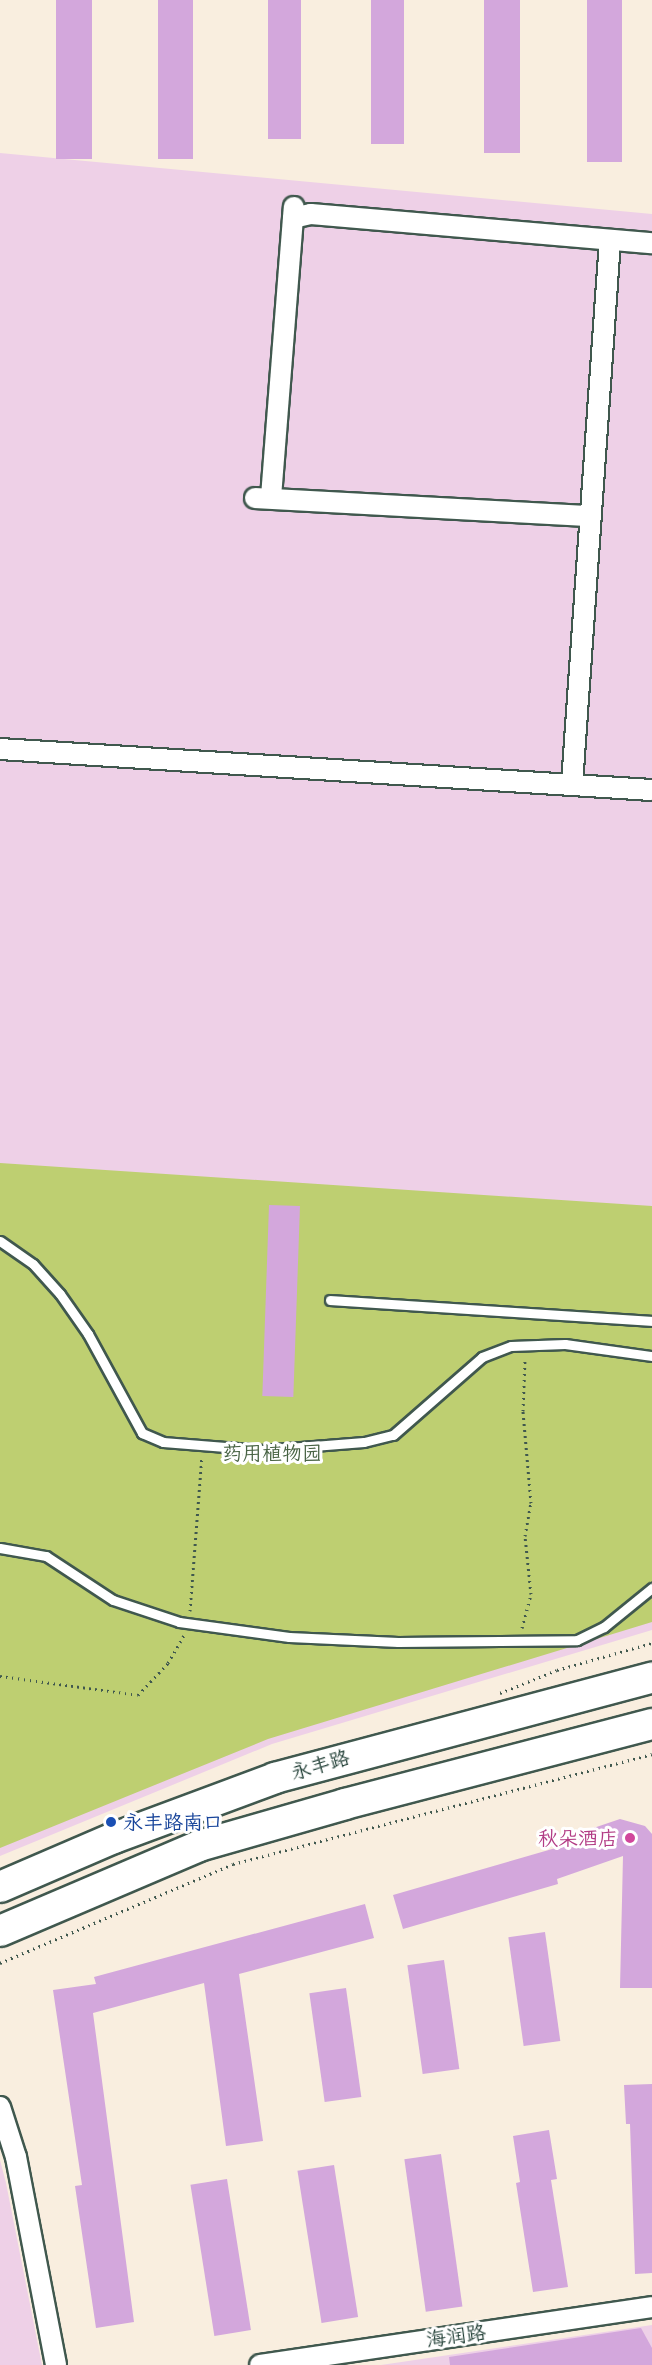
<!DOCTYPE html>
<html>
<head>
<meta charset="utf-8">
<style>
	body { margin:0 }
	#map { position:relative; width:652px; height:2365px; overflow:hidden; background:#f9eedf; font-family:Sriracha,"LXGW WenKai TC",sans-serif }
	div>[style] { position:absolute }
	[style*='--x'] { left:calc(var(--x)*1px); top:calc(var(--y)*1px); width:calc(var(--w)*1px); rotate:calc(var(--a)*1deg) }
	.built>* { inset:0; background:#eed0e7 }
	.green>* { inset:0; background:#becf71 }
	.building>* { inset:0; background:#d3a7dc; transform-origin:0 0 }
	.path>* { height:3px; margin-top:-1.5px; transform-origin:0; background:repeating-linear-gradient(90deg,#40584e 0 1.5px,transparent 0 6px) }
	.roads { filter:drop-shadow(2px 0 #40584e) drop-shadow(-2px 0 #40584e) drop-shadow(0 2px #40584e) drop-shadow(0 -2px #40584e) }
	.service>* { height:9px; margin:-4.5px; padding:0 4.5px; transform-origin:4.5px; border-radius:4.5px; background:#fff }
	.minor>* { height:20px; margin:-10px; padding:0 10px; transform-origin:10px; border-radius:10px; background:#fff }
	.primary>* { height:30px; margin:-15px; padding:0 15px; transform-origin:15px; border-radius:15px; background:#fff }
	.dots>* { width:16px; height:16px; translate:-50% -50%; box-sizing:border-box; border:3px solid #fff; border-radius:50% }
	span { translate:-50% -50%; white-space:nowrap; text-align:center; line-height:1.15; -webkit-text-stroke:6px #fff; paint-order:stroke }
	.park-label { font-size:20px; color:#476243 }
	.street-label { font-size:20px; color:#1f3d34 }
	.transit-label { font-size:20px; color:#164399 }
	.left { translate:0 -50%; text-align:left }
	.hotel-label { font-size:20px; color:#b23c85 }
	.right { translate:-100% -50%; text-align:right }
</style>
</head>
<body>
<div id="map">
	<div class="built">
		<i style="clip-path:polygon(0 153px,652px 214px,652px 1630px,272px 1744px,0 1856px)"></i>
		<i style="clip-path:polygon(0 2160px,6px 2183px,42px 2365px,0 2365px)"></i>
		<i style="clip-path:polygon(652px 2325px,652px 2365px,381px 2365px)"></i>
	</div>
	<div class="green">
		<i style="clip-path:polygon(0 1163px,652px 1206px,652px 1622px,268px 1739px,0 1848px)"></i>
	</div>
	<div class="building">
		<i style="left:56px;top:0;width:36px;height:159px"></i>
		<i style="left:158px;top:0;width:35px;height:159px"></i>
		<i style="left:268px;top:0;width:33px;height:139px"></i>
		<i style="left:371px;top:0;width:33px;height:144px"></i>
		<i style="left:484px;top:0;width:36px;height:153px"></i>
		<i style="left:587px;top:0;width:35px;height:162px"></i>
		<i style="left:269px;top:1205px;width:31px;height:191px;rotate:2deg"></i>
		<i style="clip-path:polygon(620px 1819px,645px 1826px,652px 1834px,652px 1988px,620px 1988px,623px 1856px,557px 1879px,558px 1884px,403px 1929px,393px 1895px,566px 1845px,564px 1838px)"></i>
		<i style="clip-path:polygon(365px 1904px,374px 1938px,239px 1974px,263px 2141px,226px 2146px,204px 1983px,93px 2013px,134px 2322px,96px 2328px,75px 2186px,82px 2185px,53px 1990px,96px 1984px,94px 1977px)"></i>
		<i style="left:545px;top:1932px;width:110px;height:37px;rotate:82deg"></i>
		<i style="left:444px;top:1960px;width:110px;height:37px;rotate:82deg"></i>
		<i style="left:346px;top:1988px;width:110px;height:37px;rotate:82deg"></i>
		<i style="clip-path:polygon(652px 2084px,652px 2273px,635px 2274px,630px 2124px,626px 2124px,624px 2085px)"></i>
		<i style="clip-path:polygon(549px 2130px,557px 2179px,551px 2180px,568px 2287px,533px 2292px,516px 2183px,520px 2182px,513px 2136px)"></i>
		<i style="left:441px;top:2154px;width:154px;height:37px;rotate:82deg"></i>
		<i style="left:334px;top:2165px;width:154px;height:37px;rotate:81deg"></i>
		<i style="left:227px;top:2179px;width:153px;height:37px;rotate:81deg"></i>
		<i style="clip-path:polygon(641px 2328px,652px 2348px,652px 2365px,450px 2365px,449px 2357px)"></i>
	</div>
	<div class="path">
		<i style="--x:190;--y:1611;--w:155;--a:-85.6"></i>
		<i style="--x:522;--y:1628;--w:35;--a:-75"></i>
		<i style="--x:531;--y:1594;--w:58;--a:-95.9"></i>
		<i style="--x:525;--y:1536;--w:34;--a:-80"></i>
		<i style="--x:531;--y:1503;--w:92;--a:-95"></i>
		<i style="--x:523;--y:1411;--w:53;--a:-87.8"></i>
		<i style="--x:0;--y:1676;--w:139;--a:7.8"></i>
		<i style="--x:138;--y:1695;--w:44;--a:-46.8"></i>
		<i style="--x:168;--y:1663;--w:32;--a:-60"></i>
		<i style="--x:500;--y:1693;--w:61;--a:-22"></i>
		<i style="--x:557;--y:1670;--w:99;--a:-15.9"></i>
		<i style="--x:0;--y:1963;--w:253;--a:-23"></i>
		<i style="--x:233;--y:1864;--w:433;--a:-14.7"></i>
	</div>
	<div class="roads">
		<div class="service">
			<i style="--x:0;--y:1241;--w:40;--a:34.9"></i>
			<i style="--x:33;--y:1264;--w:40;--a:48"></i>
			<i style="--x:60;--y:1294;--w:49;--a:55"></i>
			<i style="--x:88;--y:1334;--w:113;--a:61.4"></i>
			<i style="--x:142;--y:1433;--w:23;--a:23"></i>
			<i style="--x:163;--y:1442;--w:100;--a:4.6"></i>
			<i style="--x:263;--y:1450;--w:101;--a:-4.5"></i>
			<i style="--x:364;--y:1442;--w:30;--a:-14"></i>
			<i style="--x:393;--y:1435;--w:118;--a:-41.2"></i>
			<i style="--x:482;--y:1357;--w:31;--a:-21"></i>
			<i style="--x:511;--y:1346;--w:54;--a:-2.1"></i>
			<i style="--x:565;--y:1344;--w:88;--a:7.9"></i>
			<i style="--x:330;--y:1300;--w:323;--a:3.7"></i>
			<i style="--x:0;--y:1548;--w:47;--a:9.9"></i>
			<i style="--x:46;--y:1556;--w:80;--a:33.3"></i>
			<i style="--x:113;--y:1600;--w:70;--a:18.4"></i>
			<i style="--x:179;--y:1622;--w:111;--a:7.8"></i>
			<i style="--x:289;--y:1637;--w:109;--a:2.6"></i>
			<i style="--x:398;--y:1642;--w:179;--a:-0.6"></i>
			<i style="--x:577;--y:1640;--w:30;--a:-26"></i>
			<i style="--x:604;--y:1627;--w:62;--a:-39.1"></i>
		</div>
		<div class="minor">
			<i style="--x:293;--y:218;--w:18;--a:-13"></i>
			<i style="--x:311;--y:214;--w:342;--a:4.9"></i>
			<i style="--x:271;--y:497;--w:291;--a:-85.5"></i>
			<i style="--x:255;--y:498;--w:336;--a:3.1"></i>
			<i style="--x:0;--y:749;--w:653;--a:3.6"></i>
			<i style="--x:572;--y:784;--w:544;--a:-86"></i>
			<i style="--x:0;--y:2107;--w:52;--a:72.3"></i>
			<i style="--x:16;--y:2157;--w:212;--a:79.1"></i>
			<i style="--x:260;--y:2365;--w:396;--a:-8.4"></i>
		</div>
		<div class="primary">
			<i style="--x:0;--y:1887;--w:124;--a:-23.3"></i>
			<i style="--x:114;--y:1838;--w:172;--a:-20.4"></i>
			<i style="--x:275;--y:1778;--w:390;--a:-14.9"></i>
			<i style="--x:0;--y:1931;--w:216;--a:-23.1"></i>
			<i style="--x:199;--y:1846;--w:152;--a:-16"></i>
			<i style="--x:345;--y:1804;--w:317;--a:-14.6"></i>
		</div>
	</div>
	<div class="dots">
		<i style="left:111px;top:1822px;background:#1a4fb4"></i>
		<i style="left:630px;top:1838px;background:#d1479c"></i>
	</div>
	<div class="park-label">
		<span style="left:272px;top:1453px">药用植物园</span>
	</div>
	<div class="street-label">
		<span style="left:320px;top:1765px;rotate:-16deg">永丰路</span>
		<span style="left:456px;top:2336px;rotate:-8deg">海润路</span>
	</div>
	<div class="transit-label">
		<span class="left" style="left:123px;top:1822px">永丰路南口</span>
	</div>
	<div class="hotel-label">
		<span class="right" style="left:618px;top:1838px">秋朵酒店</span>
	</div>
</div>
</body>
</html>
